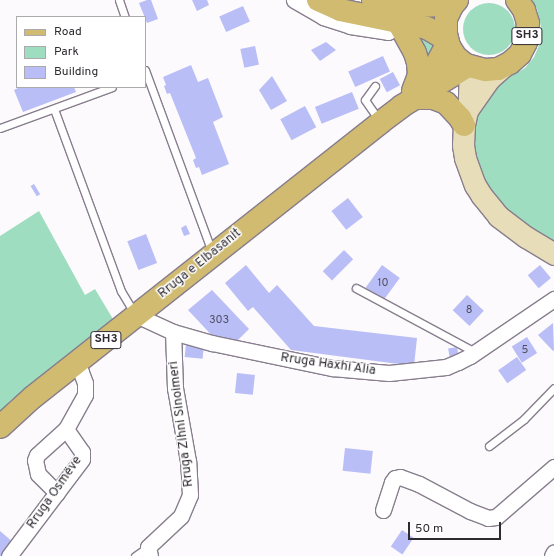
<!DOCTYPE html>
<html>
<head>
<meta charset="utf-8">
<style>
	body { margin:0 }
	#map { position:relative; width:554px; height:556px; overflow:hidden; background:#fcfafd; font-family:Overpass,sans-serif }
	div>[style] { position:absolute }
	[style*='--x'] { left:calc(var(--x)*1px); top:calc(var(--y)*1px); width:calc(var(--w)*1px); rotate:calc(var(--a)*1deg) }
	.green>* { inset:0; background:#9eddbf }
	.round { border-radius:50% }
	.building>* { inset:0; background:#b9bef6; transform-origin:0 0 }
	.roads { filter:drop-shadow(1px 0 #887e8d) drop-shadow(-1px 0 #887e8d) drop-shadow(0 1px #887e8d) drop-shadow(0 -1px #887e8d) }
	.service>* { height:7px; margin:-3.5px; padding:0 3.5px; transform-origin:3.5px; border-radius:3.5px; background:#fff }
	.minor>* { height:15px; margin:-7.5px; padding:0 7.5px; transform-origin:7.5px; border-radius:7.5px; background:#fff }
	.secondary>* { height:21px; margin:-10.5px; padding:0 10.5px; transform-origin:10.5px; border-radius:10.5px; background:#e7ddb8 }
	.primary>* { height:22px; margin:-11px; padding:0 11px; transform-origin:11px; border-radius:11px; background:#d0bb71 }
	span { translate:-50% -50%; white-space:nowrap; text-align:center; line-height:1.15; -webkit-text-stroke:3px #fff; paint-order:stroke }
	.number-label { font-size:11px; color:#514f62 }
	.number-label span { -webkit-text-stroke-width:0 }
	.shield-label span { padding:1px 3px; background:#fff; border:1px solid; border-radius:3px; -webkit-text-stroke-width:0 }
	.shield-label { font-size:12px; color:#2e2a30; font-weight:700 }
	.street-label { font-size:13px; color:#2e2a30 }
	.legend { position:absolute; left:16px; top:16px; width:130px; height:72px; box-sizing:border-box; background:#fff; border:1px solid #abaaac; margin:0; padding:5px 7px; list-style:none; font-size:12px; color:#2e2a30 }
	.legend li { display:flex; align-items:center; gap:8px; height:20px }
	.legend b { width:20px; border:1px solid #abaaac }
	.scale { position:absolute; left:408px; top:522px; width:93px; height:18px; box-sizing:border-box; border:2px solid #2e2a30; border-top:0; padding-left:5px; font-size:12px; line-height:14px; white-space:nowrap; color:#2e2a30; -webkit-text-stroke:3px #fff; paint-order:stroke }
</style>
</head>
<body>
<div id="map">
	<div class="green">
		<i style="clip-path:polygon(532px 0,554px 0,554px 243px,511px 213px,497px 200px,481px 180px,473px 151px,473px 135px,475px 118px,481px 104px,498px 84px,525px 68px,534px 57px,540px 43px,541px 27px,537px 9px)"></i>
		<i class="round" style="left:463px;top:3px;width:52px;height:52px"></i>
		<i style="clip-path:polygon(420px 35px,438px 45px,427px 72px,411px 38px)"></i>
		<i style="clip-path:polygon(39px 211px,85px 295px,95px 289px,113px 319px,11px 400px,0 412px,0 236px)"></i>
	</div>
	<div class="building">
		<i style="clip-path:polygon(147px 0,151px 0,158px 19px,147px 23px,139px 3px)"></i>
		<i style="clip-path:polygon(192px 0,207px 0,209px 5px,197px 11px)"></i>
		<i style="left:243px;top:6px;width:17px;height:26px;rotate:66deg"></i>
		<i style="clip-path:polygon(326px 42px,336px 50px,320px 61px,311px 50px)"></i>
		<i style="left:255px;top:46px;width:19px;height:15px;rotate:78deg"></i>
		<i style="left:383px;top:56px;width:17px;height:38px;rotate:66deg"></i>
		<i style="clip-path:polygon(191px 65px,198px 82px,208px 78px,223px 117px,213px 122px,229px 164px,202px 175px,199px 167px,196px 168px,193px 160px,196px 158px,170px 93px,167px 94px,164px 86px,166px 85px,163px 77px)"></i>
		<i style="left:393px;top:72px;width:15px;height:15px;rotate:62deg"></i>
		<i style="clip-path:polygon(272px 76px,287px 101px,271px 110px,259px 90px)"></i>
		<i style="clip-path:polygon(20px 87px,74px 87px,76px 92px,23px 112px,14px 90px)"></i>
		<i style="left:352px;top:92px;width:18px;height:40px;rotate:68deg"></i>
		<i style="left:305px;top:106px;width:24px;height:28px;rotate:62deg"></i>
		<i style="left:34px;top:184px;width:12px;height:4px;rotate:59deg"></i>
		<i style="left:348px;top:198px;width:24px;height:21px;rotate:52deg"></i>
		<i style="clip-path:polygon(186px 225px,190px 234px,184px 236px,181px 228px)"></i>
		<i style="left:146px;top:234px;width:31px;height:20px;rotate:69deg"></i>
		<i style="left:344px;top:250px;width:13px;height:30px;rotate:45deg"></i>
		<i style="clip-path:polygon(246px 265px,269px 293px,277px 285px,314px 326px,417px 338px,414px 366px,291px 350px,253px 307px,248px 311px,225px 283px)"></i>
		<i style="left:382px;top:265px;width:22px;height:28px;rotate:36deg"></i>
		<i style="left:540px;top:265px;width:17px;height:16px;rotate:50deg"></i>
		<i style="clip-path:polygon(212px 290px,249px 329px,237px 341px,218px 342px,188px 310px)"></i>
		<i style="left:467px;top:295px;width:23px;height:21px;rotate:43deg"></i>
		<i style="clip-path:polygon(553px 323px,554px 350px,553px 351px,538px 335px)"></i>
		<i style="left:527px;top:337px;width:19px;height:18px;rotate:58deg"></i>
		<i style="left:186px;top:344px;width:18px;height:13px;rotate:6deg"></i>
		<i style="left:457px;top:347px;width:11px;height:9px;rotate:80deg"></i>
		<i style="left:517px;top:357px;width:16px;height:23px;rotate:55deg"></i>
		<i style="left:237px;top:373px;width:18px;height:20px;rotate:6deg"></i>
		<i style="left:345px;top:448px;width:28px;height:23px;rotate:6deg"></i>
		<i style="left:402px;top:530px;width:14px;height:20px;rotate:34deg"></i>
		<i style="clip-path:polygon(0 531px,14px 543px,3px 556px,0 556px)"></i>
	</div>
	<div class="roads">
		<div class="service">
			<i style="--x:119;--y:0;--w:18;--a:71"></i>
			<i style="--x:145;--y:70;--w:194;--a:69.8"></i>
			<i style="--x:375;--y:86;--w:17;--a:126"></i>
			<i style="--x:365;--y:100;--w:24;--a:55"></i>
			<i style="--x:54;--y:109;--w:194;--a:69.8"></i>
			<i style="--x:121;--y:291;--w:26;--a:59"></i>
			<i style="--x:0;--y:128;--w:119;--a:-20.1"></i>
			<i style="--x:356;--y:288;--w:135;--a:28.3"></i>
			<i style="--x:489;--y:446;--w:44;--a:-37.6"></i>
			<i style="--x:524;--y:419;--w:43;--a:-45.9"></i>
			<i style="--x:135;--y:556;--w:16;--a:-35"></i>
		</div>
		<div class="minor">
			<i style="--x:294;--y:0;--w:34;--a:30"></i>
			<i style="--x:323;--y:17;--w:28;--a:18"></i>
			<i style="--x:350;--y:26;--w:38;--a:9"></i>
			<i style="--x:388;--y:32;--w:8;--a:-30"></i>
			<i style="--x:395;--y:28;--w:7;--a:-63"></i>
			<i style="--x:136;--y:315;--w:41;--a:24.7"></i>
			<i style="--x:173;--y:332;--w:41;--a:15.8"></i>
			<i style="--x:212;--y:343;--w:123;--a:11.8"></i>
			<i style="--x:332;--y:368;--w:57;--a:5"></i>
			<i style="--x:389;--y:373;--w:57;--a:-6"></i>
			<i style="--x:446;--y:367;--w:13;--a:-23"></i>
			<i style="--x:458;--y:362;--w:13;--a:-27"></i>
			<i style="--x:470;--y:356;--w:102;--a:-34.2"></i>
			<i style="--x:57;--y:493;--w:27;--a:-135"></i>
			<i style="--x:38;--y:474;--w:14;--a:-102"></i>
			<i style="--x:35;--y:460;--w:5;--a:-68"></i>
			<i style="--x:37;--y:455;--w:39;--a:-42"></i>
			<i style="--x:66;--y:429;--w:39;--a:-61"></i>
			<i style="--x:85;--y:395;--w:12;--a:-90"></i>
			<i style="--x:85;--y:383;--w:12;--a:-110"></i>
			<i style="--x:81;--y:372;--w:10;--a:-119"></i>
			<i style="--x:383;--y:510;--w:29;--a:-72"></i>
			<i style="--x:392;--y:482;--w:5;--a:-53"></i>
			<i style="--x:395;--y:478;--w:5;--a:-11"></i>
			<i style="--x:400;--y:477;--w:20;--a:20"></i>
			<i style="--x:419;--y:484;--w:58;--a:27.9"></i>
			<i style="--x:470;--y:511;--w:19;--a:21"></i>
			<i style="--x:488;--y:518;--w:8;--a:-7"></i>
			<i style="--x:496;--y:517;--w:77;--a:-40.8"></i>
			<i style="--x:9;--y:556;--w:121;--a:-53"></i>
			<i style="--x:82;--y:459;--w:7;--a:-90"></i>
			<i style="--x:82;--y:452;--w:28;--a:-125"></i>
			<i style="--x:150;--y:556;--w:9;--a:-103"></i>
			<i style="--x:148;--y:547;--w:45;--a:-43.2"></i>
			<i style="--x:181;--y:516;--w:23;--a:-67"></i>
			<i style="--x:190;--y:495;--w:34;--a:-93"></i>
			<i style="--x:188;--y:461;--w:74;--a:-100.1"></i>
			<i style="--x:175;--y:388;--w:56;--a:-92"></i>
			<i style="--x:552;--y:556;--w:4;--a:-63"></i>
		</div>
		<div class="secondary">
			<i style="--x:470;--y:67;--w:34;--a:92"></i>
			<i style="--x:469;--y:101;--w:25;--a:102"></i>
			<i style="--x:464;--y:125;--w:20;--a:93"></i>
			<i style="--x:463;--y:145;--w:13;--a:81"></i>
			<i style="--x:465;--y:158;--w:29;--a:70"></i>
			<i style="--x:475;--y:185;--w:13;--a:58"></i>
			<i style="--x:482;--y:196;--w:26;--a:51"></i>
			<i style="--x:498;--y:216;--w:35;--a:37"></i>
			<i style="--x:526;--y:237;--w:33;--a:31"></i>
			<i style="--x:468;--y:109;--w:38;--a:-55"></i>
			<i style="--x:490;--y:78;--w:18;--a:-41"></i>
		</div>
		<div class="primary">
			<i style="--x:318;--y:0;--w:24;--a:24"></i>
			<i style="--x:340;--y:10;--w:89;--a:11.7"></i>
			<i style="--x:427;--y:28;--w:23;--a:31"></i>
			<i style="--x:373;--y:0;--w:47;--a:7.3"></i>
			<i style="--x:420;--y:6;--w:21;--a:-3"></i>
			<i style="--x:441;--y:5;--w:16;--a:-15"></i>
			<i style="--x:457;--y:0;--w:8;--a:130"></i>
			<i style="--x:452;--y:6;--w:14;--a:115"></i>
			<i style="--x:446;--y:19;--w:15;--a:90"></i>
			<i style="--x:446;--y:34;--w:12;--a:76"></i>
			<i style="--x:449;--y:46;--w:13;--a:58"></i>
			<i style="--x:456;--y:57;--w:13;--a:39"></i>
			<i style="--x:466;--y:65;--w:20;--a:15"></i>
			<i style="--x:485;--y:70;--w:13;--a:-4"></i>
			<i style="--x:498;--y:69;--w:13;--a:-27"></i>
			<i style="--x:510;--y:63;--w:13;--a:-42"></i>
			<i style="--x:520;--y:54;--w:13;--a:-63"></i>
			<i style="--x:526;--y:42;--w:19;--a:-84"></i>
			<i style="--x:528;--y:23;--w:14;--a:-107"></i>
			<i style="--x:524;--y:10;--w:12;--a:-125"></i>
			<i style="--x:398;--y:22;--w:35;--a:61"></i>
			<i style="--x:415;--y:53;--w:10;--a:73"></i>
			<i style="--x:418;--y:63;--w:12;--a:85"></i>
			<i style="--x:419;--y:75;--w:17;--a:111"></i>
			<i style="--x:415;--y:89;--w:30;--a:-48"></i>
			<i style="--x:435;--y:67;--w:27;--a:-62"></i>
			<i style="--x:417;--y:98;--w:16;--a:0"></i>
			<i style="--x:433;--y:98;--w:14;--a:21"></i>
			<i style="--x:446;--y:103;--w:21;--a:47"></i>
			<i style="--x:460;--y:118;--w:8;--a:60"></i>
			<i style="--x:0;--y:427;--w:45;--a:-42.3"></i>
			<i style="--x:33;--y:397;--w:444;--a:-38.3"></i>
			<i style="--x:381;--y:122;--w:26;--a:-37"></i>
			<i style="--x:402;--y:106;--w:77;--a:-31.2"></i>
		</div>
	</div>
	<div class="number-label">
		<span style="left:383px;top:283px">10</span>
		<span style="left:469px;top:310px">8</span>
		<span style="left:219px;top:320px">303</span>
		<span style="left:525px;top:350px">5</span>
	</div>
	<div class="shield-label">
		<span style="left:527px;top:36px">SH3</span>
		<span style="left:106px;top:340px">SH3</span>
	</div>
	<div class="street-label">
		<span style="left:200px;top:264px;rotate:-39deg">Rruga e Elbasanit</span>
		<span style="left:328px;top:365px;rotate:8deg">Rruga Haxhi Alia</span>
		<span style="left:182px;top:424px;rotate:-97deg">Rruga Zihni Sinoimeri</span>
		<span style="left:55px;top:493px;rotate:-55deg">Rruga Osmëve</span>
	</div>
	<ul class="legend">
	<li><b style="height:5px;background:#d0bb71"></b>Road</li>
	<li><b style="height:11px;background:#9eddbf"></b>Park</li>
	<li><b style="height:11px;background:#b9bef6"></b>Building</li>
	</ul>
	<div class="scale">50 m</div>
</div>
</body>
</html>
